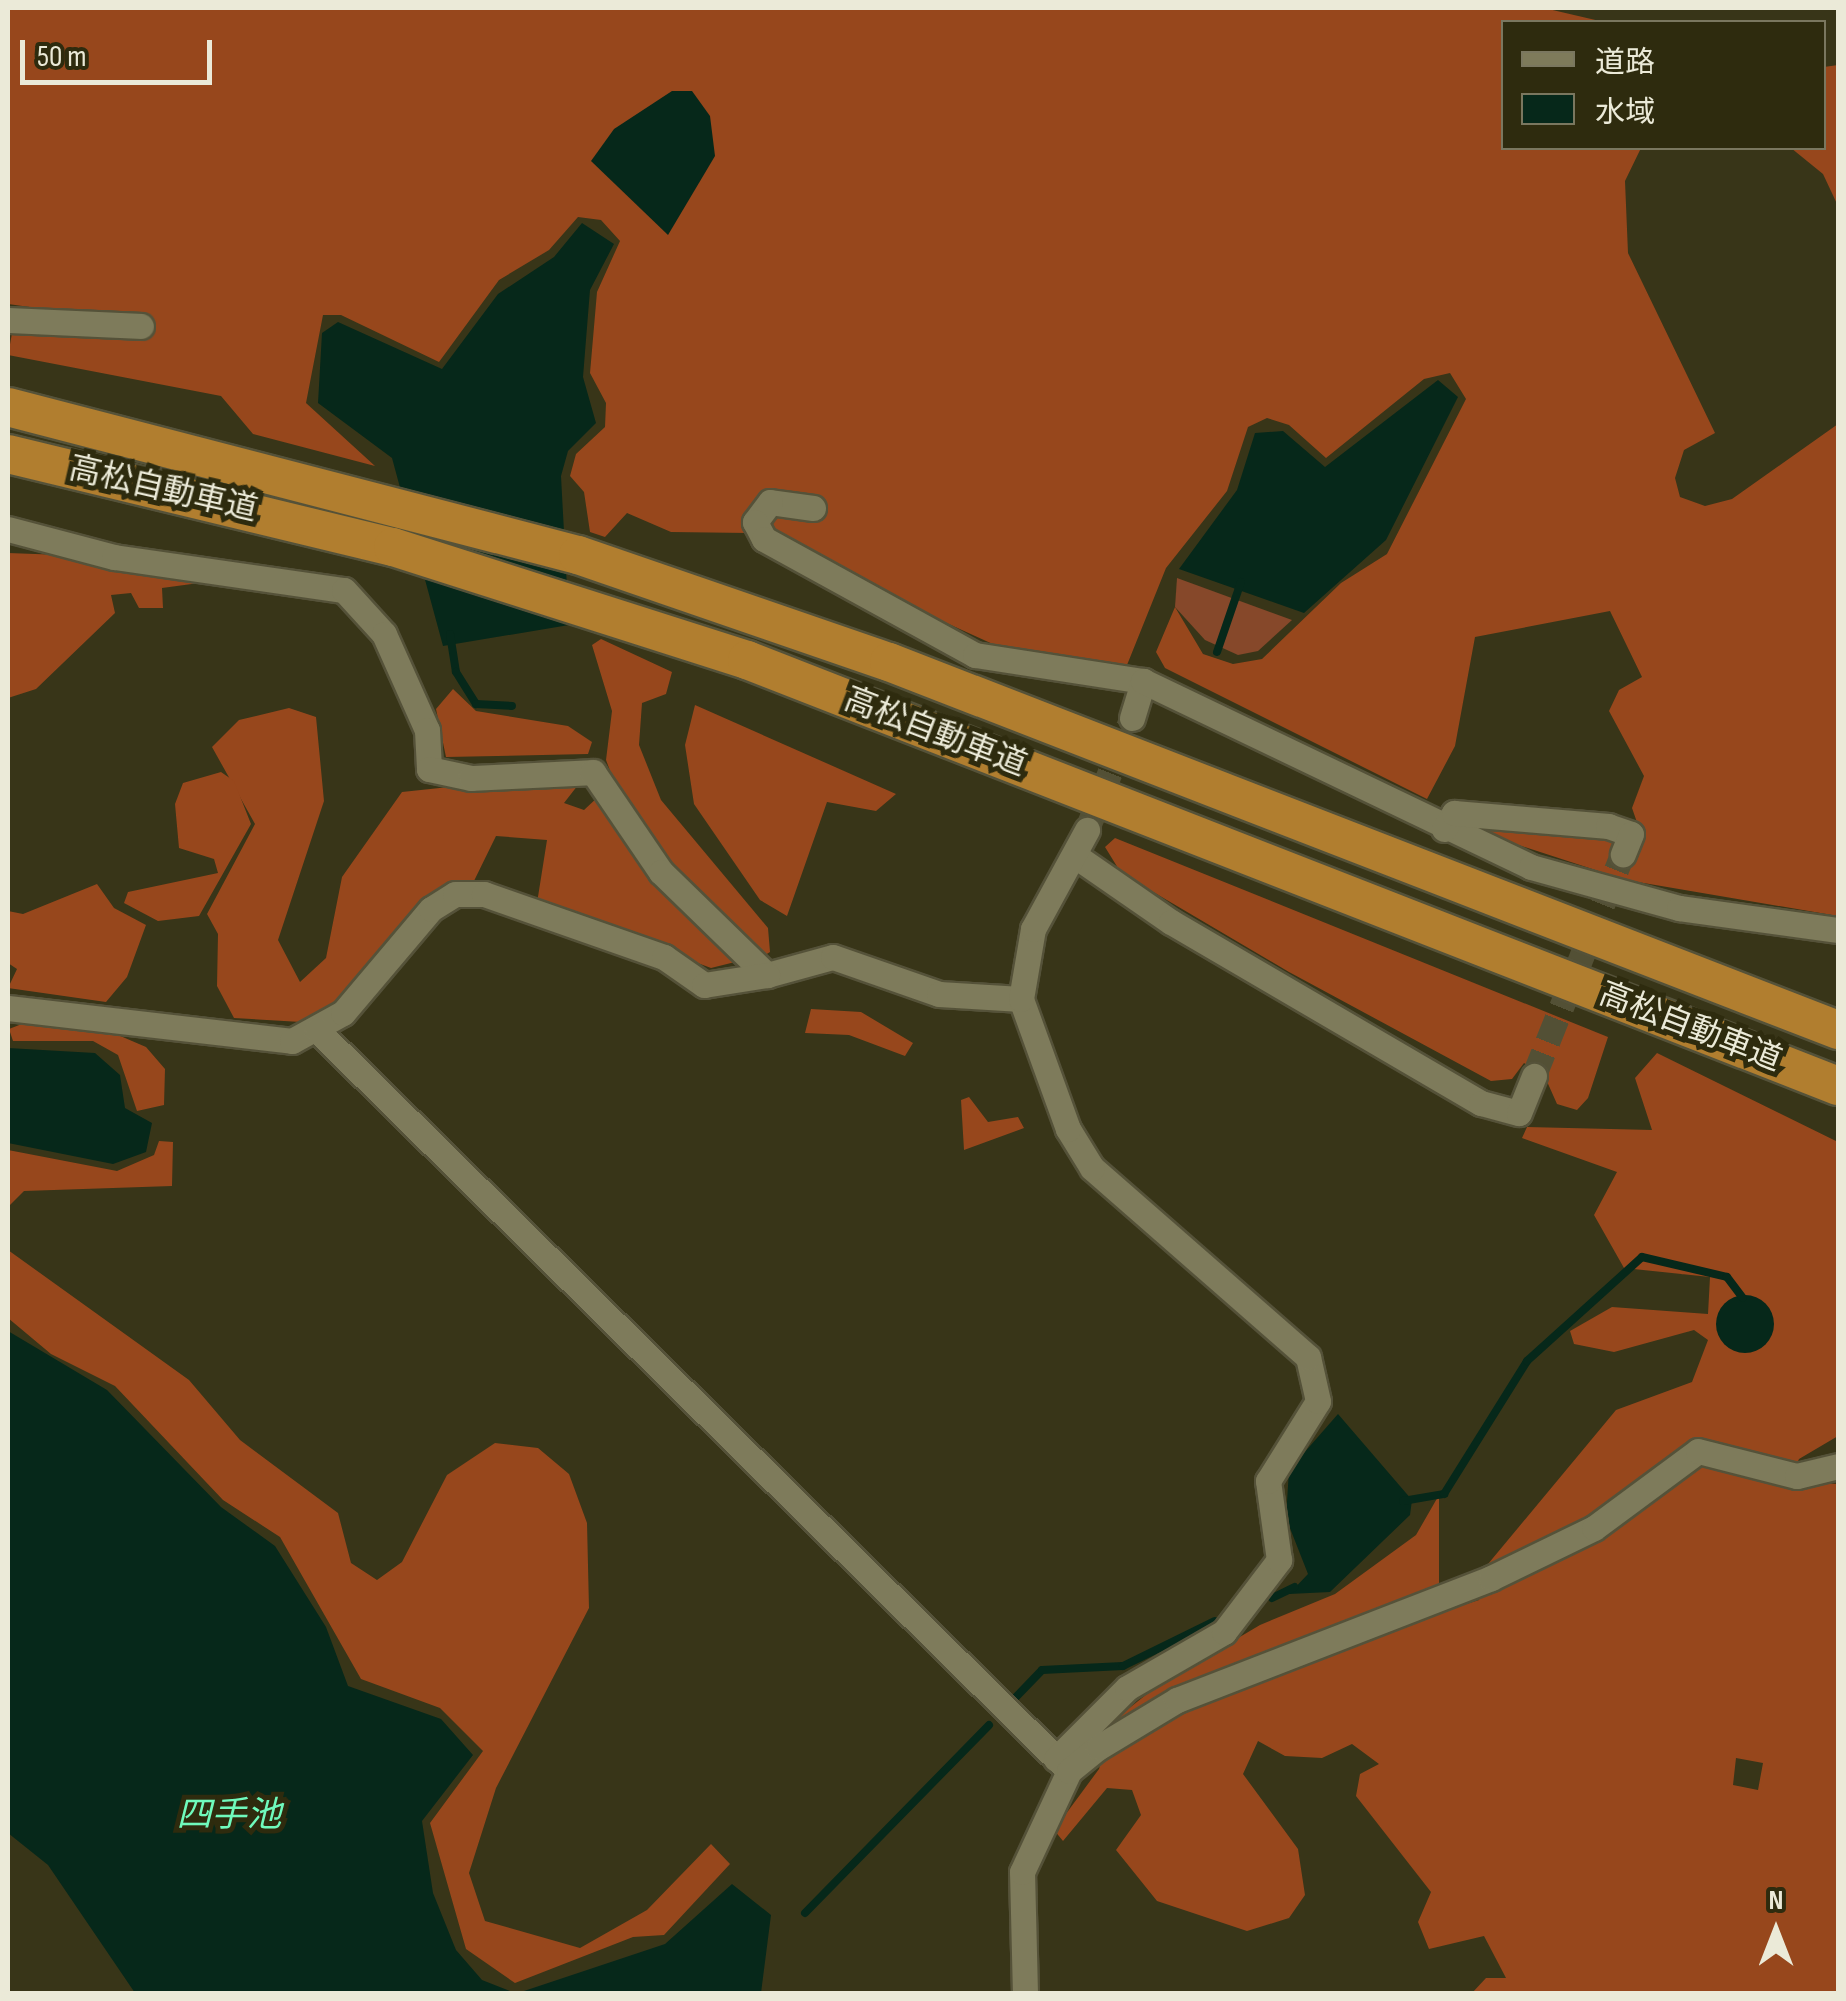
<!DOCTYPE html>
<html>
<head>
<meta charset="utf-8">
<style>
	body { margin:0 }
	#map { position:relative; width:1846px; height:2001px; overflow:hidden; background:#383518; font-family:"Sofia Sans Condensed","Noto Sans JP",sans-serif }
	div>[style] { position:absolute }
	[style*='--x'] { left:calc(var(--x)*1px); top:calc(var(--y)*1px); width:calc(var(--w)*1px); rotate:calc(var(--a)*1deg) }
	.green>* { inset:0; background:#86482a }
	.forest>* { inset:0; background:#97471c }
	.water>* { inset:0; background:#06281a }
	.round { border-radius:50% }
	.stream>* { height:8px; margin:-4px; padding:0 4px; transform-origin:4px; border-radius:4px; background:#06281a }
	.minor-tunnel>* { height:25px; margin-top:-12.5px; transform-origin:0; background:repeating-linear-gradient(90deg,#535035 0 25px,transparent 0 37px) }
	.roads { filter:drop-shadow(2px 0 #555239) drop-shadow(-2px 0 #555239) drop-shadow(0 2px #555239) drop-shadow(0 -2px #555239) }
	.minor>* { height:25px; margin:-12.5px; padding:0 12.5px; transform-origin:12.5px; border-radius:12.5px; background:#7e7b5b }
	.highway>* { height:38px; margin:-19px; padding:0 19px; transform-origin:19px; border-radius:19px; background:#b17e2f }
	span { translate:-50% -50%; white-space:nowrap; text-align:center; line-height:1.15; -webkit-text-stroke:10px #2e2b0e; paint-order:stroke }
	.street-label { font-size:32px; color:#ebead8 }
	.water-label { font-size:35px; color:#6ffabc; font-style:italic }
	.frame { position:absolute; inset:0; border:10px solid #ebead8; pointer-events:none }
	.legend { position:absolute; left:1501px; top:20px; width:325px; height:130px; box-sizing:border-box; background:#2e2b0e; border:2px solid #7a775f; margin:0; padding:12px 18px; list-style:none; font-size:30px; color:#ebead8 }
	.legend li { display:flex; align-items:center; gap:20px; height:50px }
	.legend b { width:50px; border:2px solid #7a775f }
	.north { position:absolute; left:1726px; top:1881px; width:100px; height:100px; -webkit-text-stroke:8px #2e2b0e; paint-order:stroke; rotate:0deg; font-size:28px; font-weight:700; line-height:40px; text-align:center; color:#ebead8 }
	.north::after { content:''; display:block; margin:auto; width:35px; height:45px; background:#ebead8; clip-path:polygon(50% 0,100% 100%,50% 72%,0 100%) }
	.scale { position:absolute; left:20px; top:40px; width:192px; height:45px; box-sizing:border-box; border:5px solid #ebead8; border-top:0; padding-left:12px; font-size:30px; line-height:35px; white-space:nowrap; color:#ebead8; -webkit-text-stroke:8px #2e2b0e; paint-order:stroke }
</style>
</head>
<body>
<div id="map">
	<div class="green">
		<i style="clip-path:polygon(1177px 578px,1292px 620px,1258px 651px,1238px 655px,1205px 640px,1175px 607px)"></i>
	</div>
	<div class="forest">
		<i style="clip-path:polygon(8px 8px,1544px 8px,1604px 22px,1504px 22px,1504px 148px,1641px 148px,1625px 181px,1628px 253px,1715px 433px,1684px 450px,1675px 478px,1680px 497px,1705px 506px,1732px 499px,1838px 424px,1838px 916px,1626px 880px,1485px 834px,1487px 825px,1615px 838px,1611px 849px,1635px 859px,1640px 831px,1632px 808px,1644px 776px,1609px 711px,1619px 690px,1642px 677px,1610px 611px,1475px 637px,1455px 746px,1427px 799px,1165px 668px,1156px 652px,1175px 607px,1203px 654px,1233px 664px,1262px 659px,1341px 583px,1387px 554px,1466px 399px,1450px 373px,1424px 379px,1326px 458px,1289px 425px,1267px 418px,1248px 427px,1227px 491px,1166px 568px,1127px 665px,1008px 651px,749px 533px,671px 532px,627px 513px,605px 537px,590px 532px,584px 492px,570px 476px,576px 454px,605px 427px,606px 403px,590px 373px,597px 292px,620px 241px,601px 220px,578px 217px,549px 250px,499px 280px,439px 362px,341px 315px,323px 315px,306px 403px,375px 466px,253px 434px,221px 396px,8px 355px,13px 328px,73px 313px,8px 304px)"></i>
		<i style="clip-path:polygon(1838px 65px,1838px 206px,1823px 174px,1791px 148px,1824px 148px,1824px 67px)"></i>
		<i style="clip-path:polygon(8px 553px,62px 555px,229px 579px,162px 588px,163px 608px,139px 608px,131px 593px,111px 595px,115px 613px,36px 689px,8px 698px)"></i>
		<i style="clip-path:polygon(601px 639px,672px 672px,666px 694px,642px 703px,639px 745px,661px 800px,768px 928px,770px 952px,762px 957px,672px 870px,621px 800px,606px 760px,612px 711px,592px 645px)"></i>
		<i style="clip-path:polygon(453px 689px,476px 711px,568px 726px,592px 742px,588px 754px,446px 757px,436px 709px)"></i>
		<i style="clip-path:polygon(695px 705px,896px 794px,876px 811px,827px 802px,787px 916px,760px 900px,694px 804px,685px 745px)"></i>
		<i style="clip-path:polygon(289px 708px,316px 717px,324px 801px,278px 940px,300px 982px,326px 958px,342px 877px,402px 792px,449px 787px,565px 783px,578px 785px,564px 803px,584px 810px,599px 796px,743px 960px,711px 968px,537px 903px,547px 840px,496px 836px,473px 883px,440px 887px,337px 1009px,301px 1022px,234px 1018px,217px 986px,218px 934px,207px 914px,255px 824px,212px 747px,239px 720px)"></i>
		<i style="clip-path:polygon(221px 772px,234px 781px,251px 824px,199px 916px,158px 921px,124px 903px,128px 892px,218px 873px,214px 859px,179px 848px,175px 804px,183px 783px)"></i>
		<i style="clip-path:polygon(1115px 838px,1608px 1037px,1588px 1098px,1577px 1110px,1557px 1104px,1545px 1077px,1524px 1063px,1512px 1079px,1491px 1081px,1289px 972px,1121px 873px,1105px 847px)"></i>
		<i style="clip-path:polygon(97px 884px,114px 908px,146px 925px,127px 977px,106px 1002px,8px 988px,17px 969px,8px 963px,8px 911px,23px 914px)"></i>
		<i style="clip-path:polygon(811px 1009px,861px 1012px,913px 1043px,905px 1056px,849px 1035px,805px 1033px)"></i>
		<i style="clip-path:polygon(32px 1020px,104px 1029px,146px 1047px,165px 1069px,164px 1105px,137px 1111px,118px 1055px,93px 1041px,13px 1041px,9px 1029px)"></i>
		<i style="clip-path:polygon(evenodd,1657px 1053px,1838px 1142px,1838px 1436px,1799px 1459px,1790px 1481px,1838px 1484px,1838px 1993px,1472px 1993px,1486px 1978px,1506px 1978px,1484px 1936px,1429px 1949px,1418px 1922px,1431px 1892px,1356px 1796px,1360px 1774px,1379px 1764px,1352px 1744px,1322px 1758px,1285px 1756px,1258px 1741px,1243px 1774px,1298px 1849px,1305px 1895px,1289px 1918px,1247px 1931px,1157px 1901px,1116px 1850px,1141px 1815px,1132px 1790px,1107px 1788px,1063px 1841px,1054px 1830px,1099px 1769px,1113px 1721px,1157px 1686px,1260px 1625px,1335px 1594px,1416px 1535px,1439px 1495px,1439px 1586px,1407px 1623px,1479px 1600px,1488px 1564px,1616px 1410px,1692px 1382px,1708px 1340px,1694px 1330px,1614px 1352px,1574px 1344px,1570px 1331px,1612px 1307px,1708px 1314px,1710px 1277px,1624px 1268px,1594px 1215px,1617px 1172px,1522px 1138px,1527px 1127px,1652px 1130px,1635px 1078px,1657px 1053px,1736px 1758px,1763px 1763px,1758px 1790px,1733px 1785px,1736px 1758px)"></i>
		<i style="clip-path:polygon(969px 1097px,988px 1122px,1018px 1117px,1024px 1128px,964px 1150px,961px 1100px)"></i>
		<i style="clip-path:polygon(159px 1141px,173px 1142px,172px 1186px,24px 1191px,8px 1207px,8px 1150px,117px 1171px,154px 1155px)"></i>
		<i style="clip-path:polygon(8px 1250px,189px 1380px,240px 1440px,338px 1513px,351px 1563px,377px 1580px,402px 1562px,447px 1475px,495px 1443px,538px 1448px,569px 1474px,587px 1523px,589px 1608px,496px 1788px,469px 1873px,485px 1921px,580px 1948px,647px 1910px,711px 1844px,730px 1864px,664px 1935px,633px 1937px,515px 1983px,466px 1949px,430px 1823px,483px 1751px,440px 1708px,361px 1679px,280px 1537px,223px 1500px,115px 1386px,51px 1354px,8px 1318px)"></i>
	</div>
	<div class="water">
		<i style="clip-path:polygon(672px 91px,692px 91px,710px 116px,715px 156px,668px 235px,591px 161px,614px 129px)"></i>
		<i style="clip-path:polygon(582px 223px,614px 244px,590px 290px,583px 377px,596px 423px,568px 451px,561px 476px,569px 625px,443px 646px,392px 458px,318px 403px,322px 333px,338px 322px,442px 369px,498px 294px,554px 257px)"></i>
		<i style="clip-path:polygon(1438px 380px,1458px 397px,1386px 540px,1304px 613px,1179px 569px,1237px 490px,1255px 433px,1283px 431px,1325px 467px)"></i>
		<i style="clip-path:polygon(8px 1048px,95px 1053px,120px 1075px,125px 1108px,152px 1123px,146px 1152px,113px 1164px,8px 1143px)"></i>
		<i class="round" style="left:1716px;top:1295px;width:58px;height:58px"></i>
		<i style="clip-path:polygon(8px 1331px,107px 1390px,221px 1507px,275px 1546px,326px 1627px,348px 1686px,441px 1719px,473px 1755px,422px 1821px,433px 1893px,456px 1950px,482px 1980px,515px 1993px,135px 1993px,48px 1865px,8px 1833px)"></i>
		<i style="clip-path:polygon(1338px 1414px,1412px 1500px,1410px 1515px,1330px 1592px,1289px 1594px,1308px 1574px,1286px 1518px,1289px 1470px)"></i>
		<i style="clip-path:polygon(732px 1884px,771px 1915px,761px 1993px,518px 1993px,665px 1944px)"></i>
	</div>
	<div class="stream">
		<i style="--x:450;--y:634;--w:38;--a:81"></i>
		<i style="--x:456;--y:672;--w:38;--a:58"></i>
		<i style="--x:476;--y:704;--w:36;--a:3"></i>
		<i style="--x:1217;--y:652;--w:74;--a:-71.1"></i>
		<i style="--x:1403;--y:1501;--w:42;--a:-9.7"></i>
		<i style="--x:1444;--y:1494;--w:157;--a:-58"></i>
		<i style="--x:1527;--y:1361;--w:155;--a:-42.1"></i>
		<i style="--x:1642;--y:1257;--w:87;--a:13.2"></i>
		<i style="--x:1727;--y:1277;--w:26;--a:53"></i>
		<i style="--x:1272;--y:1598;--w:25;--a:-26"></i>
		<i style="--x:1016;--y:1697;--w:37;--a:-46"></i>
		<i style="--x:1042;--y:1670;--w:81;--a:-2.8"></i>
		<i style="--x:1123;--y:1666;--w:102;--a:-26.1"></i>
		<i style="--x:805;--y:1913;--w:263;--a:-45.6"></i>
	</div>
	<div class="minor-tunnel">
		<i style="--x:1087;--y:830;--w:121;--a:-68.1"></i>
		<i style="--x:1534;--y:1076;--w:239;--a:-68.2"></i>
	</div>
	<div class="roads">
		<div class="minor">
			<i style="--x:8;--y:320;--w:133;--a:2.6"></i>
			<i style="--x:813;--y:508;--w:43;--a:-172.1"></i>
			<i style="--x:770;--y:502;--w:25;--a:127"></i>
			<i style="--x:755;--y:522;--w:19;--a:62"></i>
			<i style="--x:764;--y:539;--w:241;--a:28.8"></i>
			<i style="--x:975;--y:655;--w:170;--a:8.8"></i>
			<i style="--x:8;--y:529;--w:110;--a:14.8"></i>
			<i style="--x:114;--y:557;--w:232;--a:8.2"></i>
			<i style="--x:344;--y:590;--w:59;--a:47.7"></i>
			<i style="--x:384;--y:634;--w:105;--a:65.9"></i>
			<i style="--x:427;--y:730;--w:39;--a:87"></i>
			<i style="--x:429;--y:769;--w:43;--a:12.1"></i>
			<i style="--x:471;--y:778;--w:122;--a:-2.8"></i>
			<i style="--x:593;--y:772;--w:121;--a:55.8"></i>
			<i style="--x:661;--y:872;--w:148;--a:44.2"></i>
			<i style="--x:767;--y:975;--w:68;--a:-15.3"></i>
			<i style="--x:833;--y:957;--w:112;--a:19.2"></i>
			<i style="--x:939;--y:994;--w:82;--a:3.5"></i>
			<i style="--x:1132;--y:718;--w:39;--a:-73"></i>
			<i style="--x:1143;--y:681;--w:430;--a:25.6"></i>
			<i style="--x:1531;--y:867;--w:154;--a:15.5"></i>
			<i style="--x:1679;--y:908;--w:161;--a:7.9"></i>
			<i style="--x:1444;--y:829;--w:19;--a:-58"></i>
			<i style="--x:1454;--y:813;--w:155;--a:4.8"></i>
			<i style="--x:1608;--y:826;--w:24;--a:19"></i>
			<i style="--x:1631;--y:834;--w:22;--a:112"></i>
			<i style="--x:1077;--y:857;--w:114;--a:34.7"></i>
			<i style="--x:1171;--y:922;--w:359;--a:30.3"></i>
			<i style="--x:1481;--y:1103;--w:39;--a:15"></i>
			<i style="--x:1519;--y:1113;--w:40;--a:-68"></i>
			<i style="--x:8;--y:1008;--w:286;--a:6.6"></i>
			<i style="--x:292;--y:1041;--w:58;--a:-28.8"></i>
			<i style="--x:343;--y:1013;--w:136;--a:-49.8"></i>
			<i style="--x:431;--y:909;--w:28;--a:-32"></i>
			<i style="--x:455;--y:894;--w:29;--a:0"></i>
			<i style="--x:484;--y:894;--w:191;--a:19.3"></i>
			<i style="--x:664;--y:957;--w:49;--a:35"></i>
			<i style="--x:704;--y:985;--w:64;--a:-9"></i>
			<i style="--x:317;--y:1030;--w:1051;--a:44.58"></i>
			<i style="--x:1056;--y:1759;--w:100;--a:-45"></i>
			<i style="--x:1127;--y:1688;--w:112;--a:-30"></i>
			<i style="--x:1224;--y:1632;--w:91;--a:-52.6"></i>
			<i style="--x:1279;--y:1560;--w:80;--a:-97.9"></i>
			<i style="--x:1268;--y:1481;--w:94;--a:-58"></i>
			<i style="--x:1318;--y:1401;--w:45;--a:-102.8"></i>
			<i style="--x:1308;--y:1357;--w:287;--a:-138.8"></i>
			<i style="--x:1092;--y:1168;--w:46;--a:-121.6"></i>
			<i style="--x:1068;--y:1129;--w:138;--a:-109.9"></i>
			<i style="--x:1021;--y:999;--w:71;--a:-80.3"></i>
			<i style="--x:1033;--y:929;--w:113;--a:-61.4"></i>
			<i style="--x:1025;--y:1994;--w:122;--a:-91.4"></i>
			<i style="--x:1022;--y:1872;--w:111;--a:-65"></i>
			<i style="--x:1069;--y:1771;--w:38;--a:-39"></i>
			<i style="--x:1099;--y:1747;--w:91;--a:-31.1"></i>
			<i style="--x:1177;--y:1700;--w:337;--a:-21.2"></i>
			<i style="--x:1491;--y:1578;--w:114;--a:-25.9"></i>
			<i style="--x:1594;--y:1528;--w:129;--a:-36.5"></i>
			<i style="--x:1698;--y:1451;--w:102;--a:14.2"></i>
			<i style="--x:1797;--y:1476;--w:42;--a:-13.7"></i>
		</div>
		<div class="highway">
			<i style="--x:8;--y:407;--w:589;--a:14.56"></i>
			<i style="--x:578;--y:555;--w:329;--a:19"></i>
			<i style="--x:889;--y:662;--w:1018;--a:21.2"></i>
			<i style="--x:8;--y:454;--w:396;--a:13.6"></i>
			<i style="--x:393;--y:547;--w:372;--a:17.7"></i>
			<i style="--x:747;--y:660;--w:1171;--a:21.33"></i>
		</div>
	</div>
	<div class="street-label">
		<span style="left:163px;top:490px;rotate:13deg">高松自動車道</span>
		<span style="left:935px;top:733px;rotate:21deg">高松自動車道</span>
		<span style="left:1690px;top:1028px;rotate:21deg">高松自動車道</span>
	</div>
	<div class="water-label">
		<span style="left:229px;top:1816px">四手池</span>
	</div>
	<div class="frame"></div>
	<ul class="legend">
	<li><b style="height:12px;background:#7e7b5b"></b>道路</li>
	<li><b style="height:28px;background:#06281a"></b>水域</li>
	</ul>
	<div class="north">N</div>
	<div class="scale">50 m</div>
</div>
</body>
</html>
